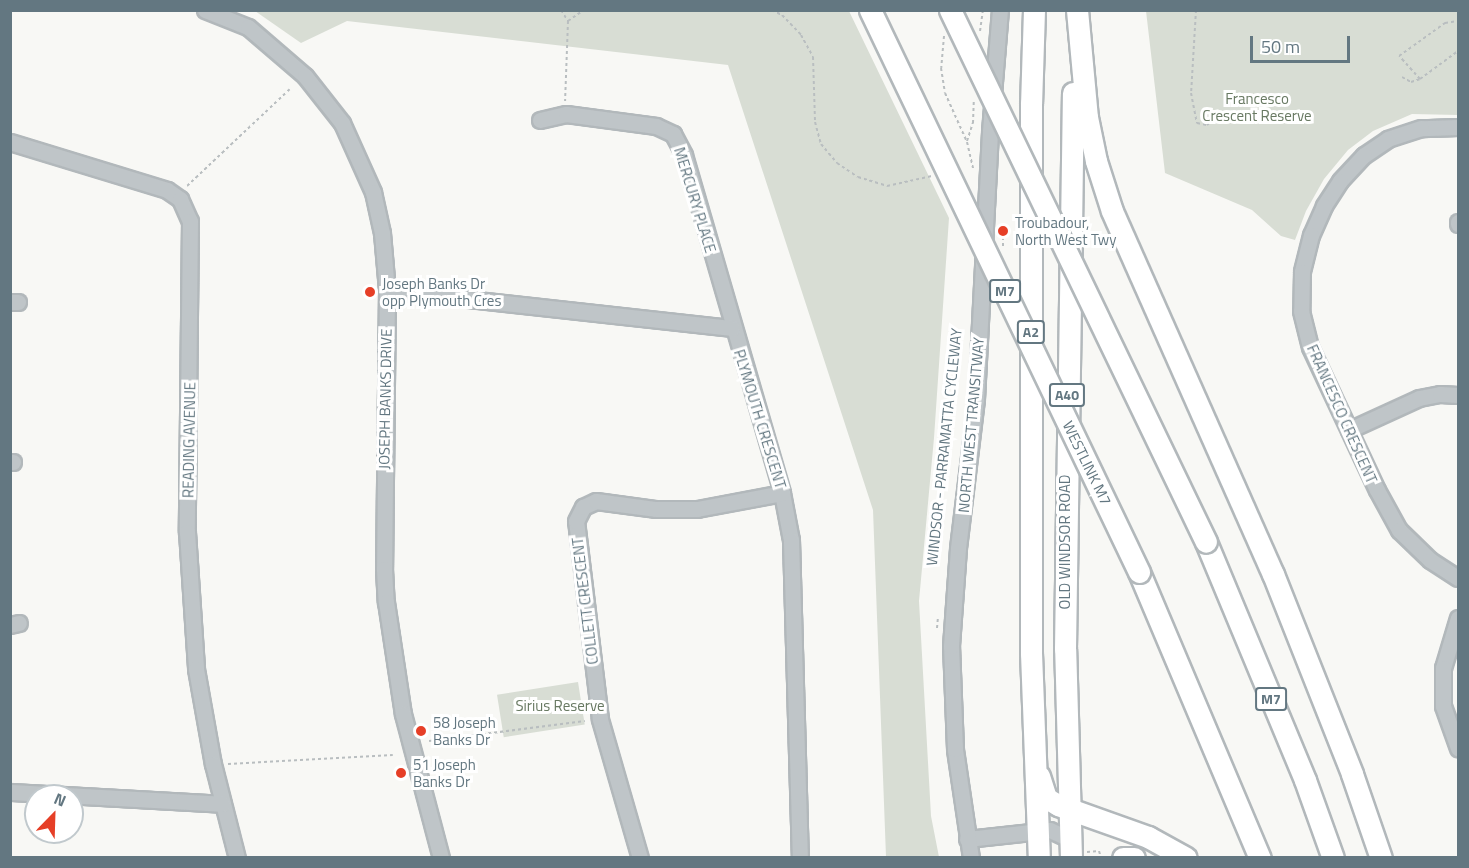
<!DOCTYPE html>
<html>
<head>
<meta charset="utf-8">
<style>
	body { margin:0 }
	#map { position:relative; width:1469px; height:868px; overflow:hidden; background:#f8f8f5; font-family:"Titillium Web",sans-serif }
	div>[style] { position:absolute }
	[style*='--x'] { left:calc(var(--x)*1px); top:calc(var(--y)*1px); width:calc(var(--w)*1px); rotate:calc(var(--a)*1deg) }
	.green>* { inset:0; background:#d8ddd4; transform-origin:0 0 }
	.path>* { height:2px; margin-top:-1px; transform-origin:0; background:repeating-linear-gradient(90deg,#b9bec0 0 3px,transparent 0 6px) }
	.roads { filter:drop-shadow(2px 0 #b2b8bb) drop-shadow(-2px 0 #b2b8bb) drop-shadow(0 2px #b2b8bb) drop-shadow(0 -2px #b2b8bb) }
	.minor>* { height:15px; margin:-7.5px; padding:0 7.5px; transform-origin:7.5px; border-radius:7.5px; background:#bfc5c8 }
	.highway>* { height:21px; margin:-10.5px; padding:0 10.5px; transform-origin:10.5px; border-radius:10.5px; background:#fff }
	.bridges { filter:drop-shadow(2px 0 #b2b8bb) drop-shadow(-2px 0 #b2b8bb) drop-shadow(0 2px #b2b8bb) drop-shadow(0 -2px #b2b8bb) }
	.highway-bridge>* { height:21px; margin:-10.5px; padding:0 10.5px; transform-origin:10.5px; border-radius:10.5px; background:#fff }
	.dots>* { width:16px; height:16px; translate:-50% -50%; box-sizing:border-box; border:3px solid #fff; border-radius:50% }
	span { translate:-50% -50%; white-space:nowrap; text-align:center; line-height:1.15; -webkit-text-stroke:6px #fff; paint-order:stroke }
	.shield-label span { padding:2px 4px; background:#fff; border:2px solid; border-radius:4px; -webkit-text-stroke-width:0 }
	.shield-label { font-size:14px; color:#637781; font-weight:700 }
	.park-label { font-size:15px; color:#687962 }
	.street-label { font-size:15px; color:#637781 }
	.poi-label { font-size:15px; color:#637781 }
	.left { translate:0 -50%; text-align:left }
	.frame { position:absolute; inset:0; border:12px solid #637781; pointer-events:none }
	.north { position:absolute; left:24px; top:784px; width:60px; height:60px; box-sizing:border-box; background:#fff; border:2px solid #c1c9cd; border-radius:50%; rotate:23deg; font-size:16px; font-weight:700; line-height:24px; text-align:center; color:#637781 }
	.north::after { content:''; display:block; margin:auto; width:21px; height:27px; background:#e63f27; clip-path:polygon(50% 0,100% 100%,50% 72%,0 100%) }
	.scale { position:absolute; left:1250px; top:36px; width:100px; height:27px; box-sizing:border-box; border:3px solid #637781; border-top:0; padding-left:8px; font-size:18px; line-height:21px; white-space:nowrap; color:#637781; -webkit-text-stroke:4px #fff; paint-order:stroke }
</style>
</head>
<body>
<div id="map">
	<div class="green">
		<i style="clip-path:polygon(255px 11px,849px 11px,949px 218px,934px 438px,919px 601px,931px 816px,939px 857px,886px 857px,873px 510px,728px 65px,347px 21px,301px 43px)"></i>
		<i style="clip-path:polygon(1146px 11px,1458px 11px,1458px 115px,1412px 114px,1373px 131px,1348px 150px,1324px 179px,1306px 211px,1295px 240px,1281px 236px,1252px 210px,1165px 173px)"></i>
		<i style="left:578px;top:682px;width:43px;height:82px;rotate:81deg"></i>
	</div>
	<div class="path">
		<i style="--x:561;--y:10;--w:13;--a:58"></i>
		<i style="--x:568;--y:21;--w:80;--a:92.1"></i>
		<i style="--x:772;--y:10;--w:11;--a:27"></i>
		<i style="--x:782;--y:15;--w:28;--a:46"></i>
		<i style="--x:801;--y:35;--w:25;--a:61"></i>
		<i style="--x:813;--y:57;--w:65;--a:88.2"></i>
		<i style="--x:815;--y:122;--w:23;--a:75"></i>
		<i style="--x:821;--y:144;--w:25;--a:50"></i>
		<i style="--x:837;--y:163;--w:25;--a:34"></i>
		<i style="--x:858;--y:177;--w:30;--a:17"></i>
		<i style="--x:887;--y:186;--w:46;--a:-12.5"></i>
		<i style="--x:1196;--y:10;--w:83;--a:93.4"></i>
		<i style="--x:1191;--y:93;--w:31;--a:79"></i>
		<i style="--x:1197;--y:123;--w:10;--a:11"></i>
		<i style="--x:1207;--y:125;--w:4;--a:-45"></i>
		<i style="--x:568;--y:21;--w:19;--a:-35"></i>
		<i style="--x:980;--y:31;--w:21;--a:-82"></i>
		<i style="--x:944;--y:36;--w:32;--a:95"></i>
		<i style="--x:941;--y:68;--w:25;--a:81"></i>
		<i style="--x:945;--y:93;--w:54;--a:65.8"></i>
		<i style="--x:967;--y:142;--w:27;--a:77"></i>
		<i style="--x:1402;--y:77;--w:10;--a:29"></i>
		<i style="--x:1411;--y:82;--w:9;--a:-18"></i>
		<i style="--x:1420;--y:79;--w:47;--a:-36.4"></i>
		<i style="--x:1420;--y:79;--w:31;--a:-132"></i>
		<i style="--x:1399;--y:56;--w:57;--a:-35.7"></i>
		<i style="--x:1445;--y:23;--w:13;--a:-9"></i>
		<i style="--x:967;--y:141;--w:19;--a:-72"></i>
		<i style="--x:973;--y:123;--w:23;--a:-88"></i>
		<i style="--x:187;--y:186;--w:141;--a:-43.3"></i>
		<i style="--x:1003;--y:231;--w:17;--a:90"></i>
		<i style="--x:937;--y:628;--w:12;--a:-85"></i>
		<i style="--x:429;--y:741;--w:157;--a:-7.3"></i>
		<i style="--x:228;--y:764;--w:165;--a:-3.1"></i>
		<i style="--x:1087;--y:852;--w:12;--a:-5"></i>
		<i style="--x:1099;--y:851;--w:7;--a:74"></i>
	</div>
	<div class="roads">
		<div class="minor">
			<i style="--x:205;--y:10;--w:46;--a:21.6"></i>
			<i style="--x:248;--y:27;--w:75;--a:40.7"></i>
			<i style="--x:305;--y:76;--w:60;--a:51.8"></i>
			<i style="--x:342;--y:123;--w:76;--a:65.8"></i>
			<i style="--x:373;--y:192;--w:42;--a:77.6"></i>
			<i style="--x:382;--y:233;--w:57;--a:85"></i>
			<i style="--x:387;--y:290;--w:279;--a:90.6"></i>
			<i style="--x:384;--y:569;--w:33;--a:87"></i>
			<i style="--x:386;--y:602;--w:113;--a:81.4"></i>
			<i style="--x:403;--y:714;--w:149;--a:75.2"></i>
			<i style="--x:540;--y:120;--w:27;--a:-13"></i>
			<i style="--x:566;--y:114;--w:91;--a:7.6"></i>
			<i style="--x:656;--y:126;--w:19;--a:25"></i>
			<i style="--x:673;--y:134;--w:24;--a:62"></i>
			<i style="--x:684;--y:155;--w:352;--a:73.8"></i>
			<i style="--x:782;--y:493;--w:48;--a:79.2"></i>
			<i style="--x:791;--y:540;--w:318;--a:88.4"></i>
			<i style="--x:1458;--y:127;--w:37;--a:178"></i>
			<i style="--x:1421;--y:128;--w:35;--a:162"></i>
			<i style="--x:1388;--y:139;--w:29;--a:146"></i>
			<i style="--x:1364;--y:155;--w:35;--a:133"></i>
			<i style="--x:1340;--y:181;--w:30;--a:123"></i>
			<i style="--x:1324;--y:206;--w:32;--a:114"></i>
			<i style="--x:1311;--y:235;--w:38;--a:104"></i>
			<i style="--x:1302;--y:272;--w:39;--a:91"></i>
			<i style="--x:1301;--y:311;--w:37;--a:76"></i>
			<i style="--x:1310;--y:347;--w:158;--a:64.9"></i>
			<i style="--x:1377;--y:490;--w:46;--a:61.2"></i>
			<i style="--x:1399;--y:530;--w:43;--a:44.1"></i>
			<i style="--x:1430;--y:560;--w:33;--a:33"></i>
			<i style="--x:10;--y:142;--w:164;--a:17"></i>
			<i style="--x:167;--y:190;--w:16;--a:35"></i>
			<i style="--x:180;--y:199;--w:24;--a:66"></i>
			<i style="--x:190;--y:221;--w:311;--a:90.6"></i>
			<i style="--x:187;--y:532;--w:137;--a:86.2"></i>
			<i style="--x:196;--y:669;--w:97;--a:79.9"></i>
			<i style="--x:213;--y:764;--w:97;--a:75.7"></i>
			<i style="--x:1458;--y:224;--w:2;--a:-90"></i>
			<i style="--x:387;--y:290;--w:347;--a:6.3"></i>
			<i style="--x:10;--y:302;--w:8;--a:0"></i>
			<i style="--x:1349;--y:430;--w:77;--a:-24.6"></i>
			<i style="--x:1419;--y:398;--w:21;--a:-11"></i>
			<i style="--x:1440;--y:394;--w:18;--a:3"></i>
			<i style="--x:10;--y:462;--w:3;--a:0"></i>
			<i style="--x:1458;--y:618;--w:52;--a:106.7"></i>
			<i style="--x:1443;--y:668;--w:38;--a:90"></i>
			<i style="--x:1443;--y:706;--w:45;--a:70.3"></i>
			<i style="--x:10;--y:625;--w:9;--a:-13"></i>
			<i style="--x:10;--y:792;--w:213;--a:3.2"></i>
			<i style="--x:967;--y:839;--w:83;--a:-6.2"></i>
			<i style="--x:1050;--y:830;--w:23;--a:25"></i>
			<i style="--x:640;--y:858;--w:145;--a:-106.1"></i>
			<i style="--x:600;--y:719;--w:199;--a:-96.9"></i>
			<i style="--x:576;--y:521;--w:16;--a:-63"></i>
			<i style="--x:583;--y:507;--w:14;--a:-25"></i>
			<i style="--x:596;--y:501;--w:61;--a:7.6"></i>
			<i style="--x:656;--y:509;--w:41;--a:0"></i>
			<i style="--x:697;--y:509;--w:86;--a:-10.7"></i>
			<i style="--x:971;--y:858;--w:110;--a:-98.4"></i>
			<i style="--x:955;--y:749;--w:103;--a:-92.2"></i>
			<i style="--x:951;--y:646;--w:98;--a:-85.9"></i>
			<i style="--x:958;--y:548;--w:150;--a:-83.1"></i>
			<i style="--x:976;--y:399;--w:268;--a:-87"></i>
			<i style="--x:990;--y:131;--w:121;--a:-85.3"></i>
		</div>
		<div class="highway">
			<i style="--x:1034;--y:10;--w:93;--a:91.8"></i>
			<i style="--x:1031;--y:103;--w:550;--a:90"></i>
			<i style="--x:1031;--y:653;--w:205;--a:87.8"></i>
			<i style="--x:1077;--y:10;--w:107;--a:84.7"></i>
			<i style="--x:1087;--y:117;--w:45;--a:78.4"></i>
			<i style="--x:1096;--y:161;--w:52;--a:72.3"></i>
			<i style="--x:1112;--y:211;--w:397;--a:66.1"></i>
			<i style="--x:1273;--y:574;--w:215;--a:68.4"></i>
			<i style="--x:1352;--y:774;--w:89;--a:71"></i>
			<i style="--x:1206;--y:542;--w:258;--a:67.4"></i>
			<i style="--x:1305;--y:780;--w:83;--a:70.3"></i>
			<i style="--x:1139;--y:572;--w:311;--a:67.1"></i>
			<i style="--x:1039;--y:776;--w:23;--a:72"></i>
			<i style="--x:1046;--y:798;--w:14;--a:30"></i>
			<i style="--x:1058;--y:805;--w:96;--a:19.6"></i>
			<i style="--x:1148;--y:837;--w:43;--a:28.9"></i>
			<i style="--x:1071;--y:858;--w:209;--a:-91.6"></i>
			<i style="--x:1065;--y:649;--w:556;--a:-89.18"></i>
			<i style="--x:1123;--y:858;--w:11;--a:0"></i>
		</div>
	</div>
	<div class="bridges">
		<div class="highway-bridge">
			<i style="--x:870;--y:10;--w:623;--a:64.42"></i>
			<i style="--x:950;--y:10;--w:590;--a:64.3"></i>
		</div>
	</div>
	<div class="dots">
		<i style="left:1003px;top:231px;background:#e63f27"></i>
		<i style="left:370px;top:292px;background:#e63f27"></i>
		<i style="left:421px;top:731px;background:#e63f27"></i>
		<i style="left:401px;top:773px;background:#e63f27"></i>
	</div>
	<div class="shield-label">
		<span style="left:1005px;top:291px">M7</span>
		<span style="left:1031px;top:332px">A2</span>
		<span style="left:1067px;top:395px">A40</span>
		<span style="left:1271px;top:699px">M7</span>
	</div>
	<div class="park-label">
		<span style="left:1257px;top:107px">Francesco<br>Crescent Reserve</span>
		<span style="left:560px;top:706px">Sirius Reserve</span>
	</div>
	<div class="street-label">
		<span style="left:695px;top:200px;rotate:73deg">MERCURY PLACE</span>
		<span style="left:385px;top:399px;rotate:-89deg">JOSEPH BANKS DRIVE</span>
		<span style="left:1342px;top:414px;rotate:66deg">FRANCESCO CRESCENT</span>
		<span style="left:760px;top:419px;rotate:73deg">PLYMOUTH CRESCENT</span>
		<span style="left:971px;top:425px;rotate:-85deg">NORTH WEST TRANSITWAY</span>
		<span style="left:189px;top:440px;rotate:-89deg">READING AVENUE</span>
		<span style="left:944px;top:447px;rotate:-84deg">WINDSOR - PARRAMATTA CYCLEWAY</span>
		<span style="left:1087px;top:463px;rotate:64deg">WESTLINK M7</span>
		<span style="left:1065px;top:542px;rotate:-90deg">OLD WINDSOR ROAD</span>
		<span style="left:585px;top:601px;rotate:-97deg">COLLETT CRESCENT</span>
	</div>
	<div class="poi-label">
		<span class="left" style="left:1015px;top:231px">Troubadour,<br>North West Twy</span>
		<span class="left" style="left:382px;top:292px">Joseph Banks Dr<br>opp Plymouth Cres</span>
		<span class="left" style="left:433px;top:731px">58 Joseph<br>Banks Dr</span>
		<span class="left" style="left:413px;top:773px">51 Joseph<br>Banks Dr</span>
	</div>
	<div class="frame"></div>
	<div class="north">N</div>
	<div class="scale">50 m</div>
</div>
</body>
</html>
